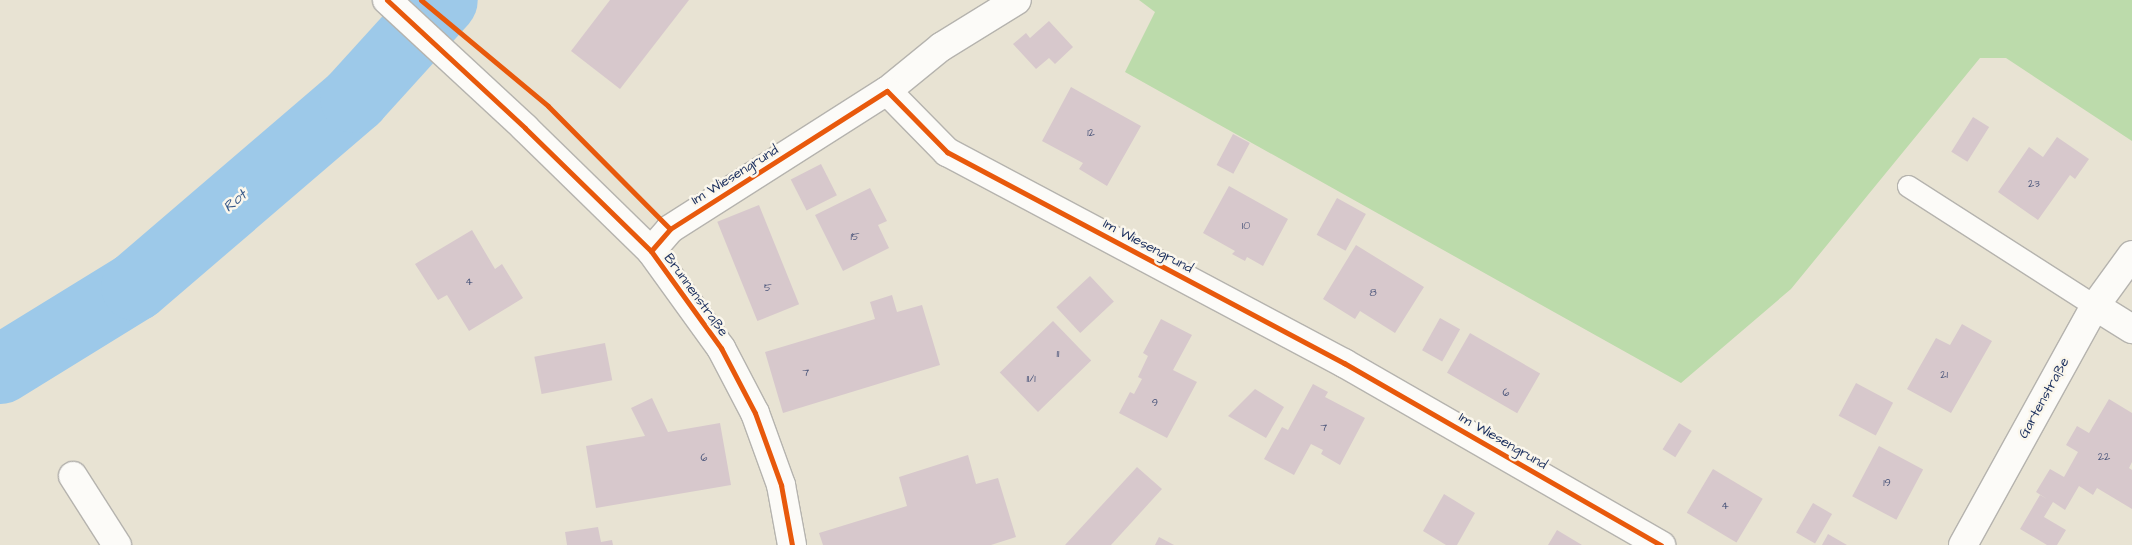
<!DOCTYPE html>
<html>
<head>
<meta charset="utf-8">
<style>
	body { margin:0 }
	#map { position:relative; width:2132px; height:545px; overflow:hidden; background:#e8e3d3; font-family:"Architects Daughter",sans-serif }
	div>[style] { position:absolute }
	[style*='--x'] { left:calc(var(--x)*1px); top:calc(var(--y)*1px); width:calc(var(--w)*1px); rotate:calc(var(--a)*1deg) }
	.green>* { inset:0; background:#bcdbab }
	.river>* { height:69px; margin:-34.5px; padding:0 34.5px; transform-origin:34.5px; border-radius:34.5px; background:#9dc9e9 }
	.building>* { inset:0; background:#d7c8cc; transform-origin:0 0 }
	.roads { filter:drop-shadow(1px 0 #b5b3ae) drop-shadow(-1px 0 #b5b3ae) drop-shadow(0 1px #b5b3ae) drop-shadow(0 -1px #b5b3ae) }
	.service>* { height:21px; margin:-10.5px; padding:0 10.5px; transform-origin:10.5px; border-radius:10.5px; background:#fcfbf8 }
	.minor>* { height:28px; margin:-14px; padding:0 14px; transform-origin:14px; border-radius:14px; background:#fcfbf8 }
	.tertiary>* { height:28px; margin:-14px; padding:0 14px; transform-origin:14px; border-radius:14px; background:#fcfbf8 }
	.cycleway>* { height:5px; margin:-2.5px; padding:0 2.5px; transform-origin:2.5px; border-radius:2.5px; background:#e8590c }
	span { translate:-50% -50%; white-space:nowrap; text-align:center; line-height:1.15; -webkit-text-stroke:5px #fbf7ec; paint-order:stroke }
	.number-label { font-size:11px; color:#4a557a }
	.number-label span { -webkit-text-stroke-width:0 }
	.street-label { font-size:14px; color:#1b2f5e }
	.water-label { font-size:15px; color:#385a8a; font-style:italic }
</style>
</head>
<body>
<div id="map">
	<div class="green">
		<i style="clip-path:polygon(1139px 0,2132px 0,2132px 141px,2006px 58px,1980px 58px,1791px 289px,1681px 383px,1125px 72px,1155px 12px)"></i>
	</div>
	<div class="river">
		<i style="--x:0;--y:369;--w:158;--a:-31.6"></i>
		<i style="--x:135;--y:286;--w:289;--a:-40.6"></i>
		<i style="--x:354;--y:98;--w:132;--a:-47.8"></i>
	</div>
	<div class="building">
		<i style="clip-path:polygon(610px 0,689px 0,620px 89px,571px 51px)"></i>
		<i style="clip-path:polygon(1049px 21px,1073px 47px,1055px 64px,1049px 58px,1036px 69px,1013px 44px,1026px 33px,1030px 38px)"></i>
		<i style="clip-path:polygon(1071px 87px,1141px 126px,1107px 186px,1079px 169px,1083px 163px,1042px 141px)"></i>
		<i style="left:1973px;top:117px;width:19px;height:41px;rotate:32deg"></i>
		<i style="left:1233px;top:134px;width:19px;height:35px;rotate:28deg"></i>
		<i style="clip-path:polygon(2057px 137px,2089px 159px,2075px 179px,2070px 175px,2038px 220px,1998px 192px,2029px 147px,2043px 157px)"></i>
		<i style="left:821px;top:164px;width:35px;height:34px;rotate:63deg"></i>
		<i style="clip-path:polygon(1229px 186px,1288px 219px,1263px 266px,1247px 257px,1245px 261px,1232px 254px,1235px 251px,1203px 233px)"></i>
		<i style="clip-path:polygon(870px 188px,887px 221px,878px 225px,889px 248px,843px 271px,815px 215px)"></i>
		<i style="left:1337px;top:198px;width:33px;height:42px;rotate:29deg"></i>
		<i style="left:759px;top:205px;width:107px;height:45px;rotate:68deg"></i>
		<i style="clip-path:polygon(472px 230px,495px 269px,502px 264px,523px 298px,469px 331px,447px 295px,438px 300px,415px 264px)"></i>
		<i style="clip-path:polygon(1356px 245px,1424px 287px,1395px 333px,1360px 311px,1355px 319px,1323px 299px)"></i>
		<i style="left:1090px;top:276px;width:35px;height:46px;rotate:47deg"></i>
		<i style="clip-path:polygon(892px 295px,897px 312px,922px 305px,940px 365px,783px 413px,765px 352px,875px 319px,870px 302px)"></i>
		<i style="left:1440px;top:318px;width:23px;height:37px;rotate:29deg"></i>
		<i style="clip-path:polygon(1161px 319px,1192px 335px,1173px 370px,1197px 382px,1167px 438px,1119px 413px,1130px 392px,1134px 394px,1142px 379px,1138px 377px,1148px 356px,1143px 353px)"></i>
		<i style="left:1053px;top:321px;width:55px;height:74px;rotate:46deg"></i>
		<i style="clip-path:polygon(1962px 324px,1992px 341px,1951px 413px,1907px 389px,1936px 338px,1950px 345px)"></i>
		<i style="left:1470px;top:333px;width:81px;height:46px;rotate:30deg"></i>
		<i style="left:605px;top:343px;width:38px;height:72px;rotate:79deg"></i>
		<i style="left:1856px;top:383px;width:42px;height:37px;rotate:28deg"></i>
		<i style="clip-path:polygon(1313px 384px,1328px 392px,1325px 397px,1365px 418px,1340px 465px,1321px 454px,1323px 450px,1311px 444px,1294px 475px,1264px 459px,1282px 427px,1288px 430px)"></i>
		<i style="clip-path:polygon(1255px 389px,1284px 407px,1266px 438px,1228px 416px)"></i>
		<i style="clip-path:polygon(652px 398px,668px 432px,720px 423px,731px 485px,596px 508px,586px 446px,645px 436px,631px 408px)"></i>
		<i style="clip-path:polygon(2109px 399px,2132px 413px,2132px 462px,2129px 468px,2132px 470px,2132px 509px,2097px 488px,2093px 495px,2079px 486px,2065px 510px,2053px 502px,2044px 517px,2066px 530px,2057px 545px,2047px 545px,2020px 529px,2040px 495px,2047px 499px,2036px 492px,2050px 469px,2064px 477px,2078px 452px,2066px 445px,2077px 426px,2089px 433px)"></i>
		<i style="left:1679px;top:423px;width:15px;height:31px;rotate:32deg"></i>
		<i style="left:1879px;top:446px;width:50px;height:57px;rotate:28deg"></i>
		<i style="clip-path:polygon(968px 455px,976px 484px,998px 478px,1016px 537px,991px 545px,823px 545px,819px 533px,907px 506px,899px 477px)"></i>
		<i style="clip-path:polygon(1137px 467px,1162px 489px,1111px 545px,1065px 545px)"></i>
		<i style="left:1713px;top:469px;width:58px;height:51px;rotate:31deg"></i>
		<i style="clip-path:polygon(1444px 494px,1475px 513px,1457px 545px,1446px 545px,1423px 531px)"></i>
		<i style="left:1813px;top:503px;width:22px;height:34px;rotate:30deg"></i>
		<i style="clip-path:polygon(598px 527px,601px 542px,612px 540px,613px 545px,567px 545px,565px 532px)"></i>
		<i style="clip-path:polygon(1557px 530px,1582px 545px,1548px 545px)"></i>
		<i style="clip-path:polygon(1828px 534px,1847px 545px,1822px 545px)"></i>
		<i style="clip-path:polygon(1159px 537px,1174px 545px,1155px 545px)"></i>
	</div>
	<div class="roads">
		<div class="service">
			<i style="--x:1908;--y:186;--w:222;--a:32.7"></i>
		</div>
		<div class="minor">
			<i style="--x:887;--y:91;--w:70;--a:-39.2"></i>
			<i style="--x:941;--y:47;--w:89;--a:-31.7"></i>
			<i style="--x:651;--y:251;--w:29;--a:-49"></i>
			<i style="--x:670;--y:229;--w:257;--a:-32.5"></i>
			<i style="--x:887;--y:91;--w:86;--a:45.5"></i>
			<i style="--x:947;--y:152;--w:450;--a:28"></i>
			<i style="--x:1344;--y:363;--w:366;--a:29.9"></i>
			<i style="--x:2095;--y:306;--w:44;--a:31.9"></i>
			<i style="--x:73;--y:476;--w:82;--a:57.5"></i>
			<i style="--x:1963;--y:545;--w:273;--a:-61.1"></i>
			<i style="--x:2095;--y:306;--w:63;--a:-54"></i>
		</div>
		<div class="tertiary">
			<i style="--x:387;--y:0;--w:188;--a:42.8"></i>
			<i style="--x:525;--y:128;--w:176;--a:44.3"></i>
			<i style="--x:651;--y:251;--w:120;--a:54.2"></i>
			<i style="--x:721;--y:348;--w:73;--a:62.4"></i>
			<i style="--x:755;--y:413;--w:77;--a:70.1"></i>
			<i style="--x:781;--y:485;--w:61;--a:79.6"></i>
		</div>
	</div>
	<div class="cycleway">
		<i style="--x:387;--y:0;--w:188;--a:42.8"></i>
		<i style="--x:525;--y:128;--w:176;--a:44.3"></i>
		<i style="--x:651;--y:251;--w:120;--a:54.2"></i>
		<i style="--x:721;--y:348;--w:73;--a:62.4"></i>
		<i style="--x:755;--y:413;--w:77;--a:70.1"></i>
		<i style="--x:781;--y:485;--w:61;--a:79.6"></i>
		<i style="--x:421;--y:0;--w:165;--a:39.8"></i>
		<i style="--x:548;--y:106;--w:173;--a:45.2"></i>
		<i style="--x:651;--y:251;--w:29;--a:-49"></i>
		<i style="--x:670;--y:229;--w:257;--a:-32.5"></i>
		<i style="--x:887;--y:91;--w:86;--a:45.5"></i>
		<i style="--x:947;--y:152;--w:450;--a:28"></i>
		<i style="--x:1344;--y:363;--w:366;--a:29.9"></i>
	</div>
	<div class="number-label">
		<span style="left:1091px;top:133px">12</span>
		<span style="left:2034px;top:184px">23</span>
		<span style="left:1246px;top:226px">10</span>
		<span style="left:855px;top:237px">15</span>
		<span style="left:469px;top:282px">4</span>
		<span style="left:768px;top:288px">5</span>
		<span style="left:1373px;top:293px">8</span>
		<span style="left:1058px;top:354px">11</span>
		<span style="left:806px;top:373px">7</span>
		<span style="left:1944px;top:375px">21</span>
		<span style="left:1031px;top:379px">11/1</span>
		<span style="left:1506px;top:393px">6</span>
		<span style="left:1155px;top:403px">9</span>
		<span style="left:1324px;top:428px">7</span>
		<span style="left:2104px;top:457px">22</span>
		<span style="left:704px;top:458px">6</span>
		<span style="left:1887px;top:483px">19</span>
		<span style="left:1725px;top:506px">4</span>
	</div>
	<div class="street-label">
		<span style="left:735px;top:175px;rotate:-32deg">Im Wiesengrund</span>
		<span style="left:1148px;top:246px;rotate:28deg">Im Wiesengrund</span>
		<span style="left:696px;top:295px;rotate:54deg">Brunnenstraße</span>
		<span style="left:2044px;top:398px;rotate:-61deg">Gartenstraße</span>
		<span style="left:1503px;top:441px;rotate:30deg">Im Wiesengrund</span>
	</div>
	<div class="water-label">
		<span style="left:235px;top:201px;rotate:-40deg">Rot</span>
	</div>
</div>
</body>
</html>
